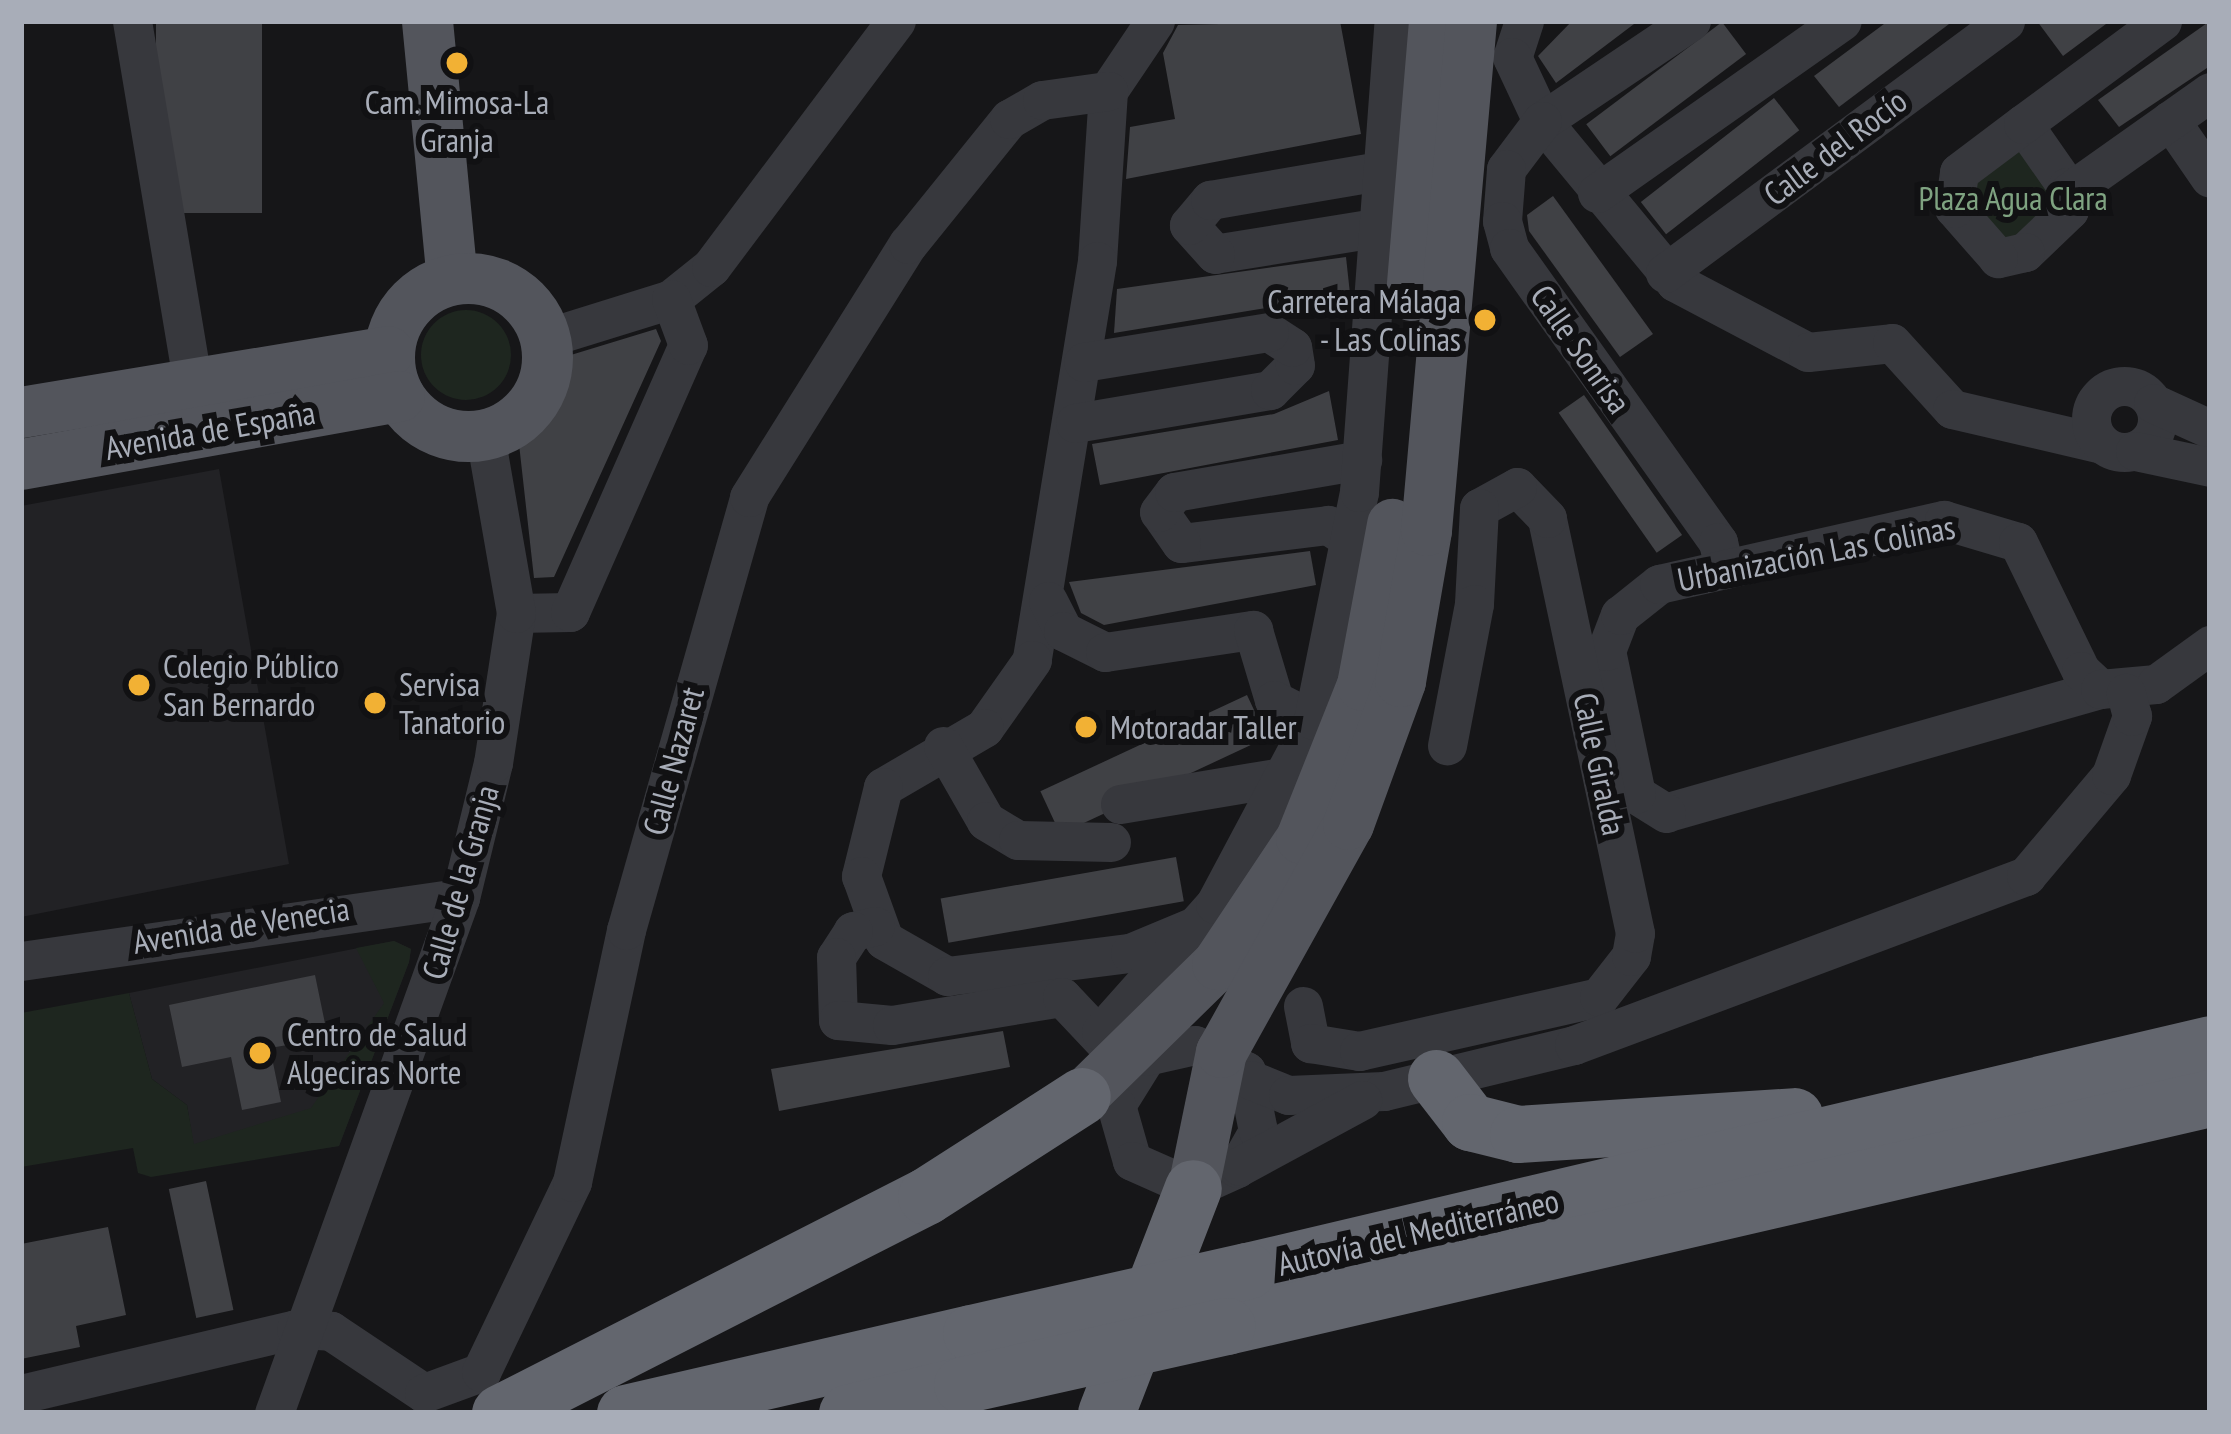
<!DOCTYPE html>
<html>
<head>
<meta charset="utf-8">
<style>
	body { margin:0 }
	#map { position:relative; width:2231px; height:1434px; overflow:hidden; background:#161618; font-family:"PT Sans Narrow",sans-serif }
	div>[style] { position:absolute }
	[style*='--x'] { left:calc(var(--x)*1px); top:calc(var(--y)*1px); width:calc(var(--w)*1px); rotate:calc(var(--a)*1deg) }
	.built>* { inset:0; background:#222225 }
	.green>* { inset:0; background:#1e261f }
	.round { border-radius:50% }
	.building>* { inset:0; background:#404145; transform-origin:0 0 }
	.minor>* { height:39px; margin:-19.5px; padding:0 19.5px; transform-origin:19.5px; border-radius:19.5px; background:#37383d }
	.minor>.ring { margin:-19.5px; padding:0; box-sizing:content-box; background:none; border:39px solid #37383d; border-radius:50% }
	.major>* { height:51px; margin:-25.5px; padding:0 25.5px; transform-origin:25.5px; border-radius:25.5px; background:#53555c }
	.major>.ring { margin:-25.5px; padding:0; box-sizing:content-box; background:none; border:51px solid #53555c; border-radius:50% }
	.highway>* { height:57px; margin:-28.5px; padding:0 28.5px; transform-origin:28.5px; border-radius:28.5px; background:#63666e }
	.highway-bridge>* { height:57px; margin:-28.5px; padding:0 28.5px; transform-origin:28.5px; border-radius:28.5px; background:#63666e }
	.dots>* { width:33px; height:33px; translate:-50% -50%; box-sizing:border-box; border:6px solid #111113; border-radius:50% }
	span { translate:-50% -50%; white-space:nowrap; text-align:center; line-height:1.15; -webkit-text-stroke:12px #111113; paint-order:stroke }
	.poi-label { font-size:33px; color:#a8adb8 }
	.right { translate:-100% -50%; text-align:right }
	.left { translate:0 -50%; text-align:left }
	.street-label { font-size:33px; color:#a8adb8 }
	.park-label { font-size:33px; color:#7fa381 }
	.frame { position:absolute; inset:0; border:24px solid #a8adb8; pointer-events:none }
</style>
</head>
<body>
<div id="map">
	<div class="built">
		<i style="clip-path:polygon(219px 469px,289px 864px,21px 917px,21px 506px)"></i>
		<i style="clip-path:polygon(394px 941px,411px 949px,409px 962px,339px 1146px,197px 1167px,187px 1105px,152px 1079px,129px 993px)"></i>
	</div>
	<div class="green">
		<i style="clip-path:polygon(2023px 124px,2067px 187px,2012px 257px,1953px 183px)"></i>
		<i class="round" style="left:421px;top:310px;width:90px;height:90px"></i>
		<i style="clip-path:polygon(394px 941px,411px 949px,409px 962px,339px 1146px,151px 1177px,138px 1173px,133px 1148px,21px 1167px,21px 1013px,129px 993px,152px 1079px,187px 1105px,194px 1144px,311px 1108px,384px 1003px,356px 948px)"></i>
	</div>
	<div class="building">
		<i style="left:156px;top:21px;width:106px;height:192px"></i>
		<i style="clip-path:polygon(1340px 21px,1361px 134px,1126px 179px,1130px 127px,1175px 119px,1163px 53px,1178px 25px)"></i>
		<i style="clip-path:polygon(1572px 21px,1638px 21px,1556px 83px,1538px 56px)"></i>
		<i style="clip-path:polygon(1953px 21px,1839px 107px,1814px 76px,1888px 21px)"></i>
		<i style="clip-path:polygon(2037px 21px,2110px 21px,2063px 56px)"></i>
		<i style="clip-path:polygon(2210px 21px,2210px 66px,2119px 127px,2098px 100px)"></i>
		<i style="left:1722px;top:22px;width:40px;height:170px;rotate:53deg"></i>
		<i style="left:1774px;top:98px;width:41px;height:169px;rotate:52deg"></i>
		<i style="clip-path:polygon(1553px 196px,1653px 334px,1620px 357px,1529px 231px,1527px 215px)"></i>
		<i style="clip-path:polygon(1346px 257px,1350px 294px,1114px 333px,1117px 289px)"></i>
		<i style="clip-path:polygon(656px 329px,661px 341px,554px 577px,534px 578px,519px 444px,559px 386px,561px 358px)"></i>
		<i style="clip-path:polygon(1329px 391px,1338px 440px,1100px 485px,1092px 444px,1274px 414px)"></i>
		<i style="left:1584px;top:395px;width:171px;height:31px;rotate:55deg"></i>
		<i style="clip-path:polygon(1310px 551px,1316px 585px,1104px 625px,1081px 613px,1069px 582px)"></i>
		<i style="left:1247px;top:695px;width:47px;height:228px;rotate:65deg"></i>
		<i style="left:1176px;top:857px;width:45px;height:239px;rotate:80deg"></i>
		<i style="clip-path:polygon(315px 975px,328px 1038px,270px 1048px,281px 1102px,242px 1110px,231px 1057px,182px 1067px,169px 1005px)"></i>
		<i style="clip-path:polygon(1003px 1031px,1010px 1067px,779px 1111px,771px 1069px)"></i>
		<i style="left:206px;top:1181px;width:132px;height:38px;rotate:78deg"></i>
		<i style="clip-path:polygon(108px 1227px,126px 1315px,76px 1326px,80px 1347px,21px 1359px,21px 1244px)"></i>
	</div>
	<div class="minor">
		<i style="--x:132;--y:21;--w:365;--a:80.5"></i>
		<i style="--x:1155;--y:21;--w:84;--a:123.9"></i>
		<i style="--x:1108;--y:91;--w:170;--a:93.7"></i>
		<i style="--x:1097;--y:261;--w:404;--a:99.3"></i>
		<i style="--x:1032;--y:660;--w:83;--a:125.2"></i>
		<i style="--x:984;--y:728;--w:117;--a:149.7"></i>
		<i style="--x:883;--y:787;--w:92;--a:103.9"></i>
		<i style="--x:861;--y:876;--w:68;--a:70.2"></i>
		<i style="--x:884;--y:940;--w:73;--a:29.7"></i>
		<i style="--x:947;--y:976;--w:184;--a:-7.2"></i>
		<i style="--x:1130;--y:953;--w:78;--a:-22.6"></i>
		<i style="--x:1524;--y:21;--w:38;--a:108"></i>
		<i style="--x:1512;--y:57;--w:71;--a:64.9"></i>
		<i style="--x:1542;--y:121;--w:209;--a:50.4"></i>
		<i style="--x:1675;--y:282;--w:150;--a:27.8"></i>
		<i style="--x:1808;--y:352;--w:84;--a:-6.1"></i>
		<i style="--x:1892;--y:343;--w:89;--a:47.7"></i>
		<i style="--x:1952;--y:409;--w:154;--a:13.1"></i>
		<i style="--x:1691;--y:21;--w:179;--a:146.1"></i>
		<i style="--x:1542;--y:121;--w:60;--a:126.9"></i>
		<i style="--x:1506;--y:169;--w:52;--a:94.4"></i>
		<i style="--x:1502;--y:221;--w:28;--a:75"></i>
		<i style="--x:1509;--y:248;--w:361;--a:54.6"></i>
		<i style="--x:1718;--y:542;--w:28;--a:77"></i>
		<i style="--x:2170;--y:120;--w:70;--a:55.4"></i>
		<i style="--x:2023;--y:124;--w:77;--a:55.1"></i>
		<i style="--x:2067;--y:187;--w:23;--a:85"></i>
		<i style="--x:2069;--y:210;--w:61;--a:136.3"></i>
		<i style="--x:2025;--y:252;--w:28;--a:167"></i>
		<i style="--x:1998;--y:258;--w:67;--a:-131.3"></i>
		<i style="--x:1954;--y:208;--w:36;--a:-82"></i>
		<i style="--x:1959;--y:172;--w:80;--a:-36.9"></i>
		<i style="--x:2023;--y:124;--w:173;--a:-36.5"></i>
		<i style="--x:2069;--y:192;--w:173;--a:-35.3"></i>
		<i style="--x:1597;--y:193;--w:299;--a:-35.1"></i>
		<i style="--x:1381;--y:227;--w:168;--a:170.8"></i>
		<i style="--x:1215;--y:254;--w:39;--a:-132"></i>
		<i style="--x:1189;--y:225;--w:33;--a:-50"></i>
		<i style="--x:1210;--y:200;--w:178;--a:-9.7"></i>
		<i style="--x:1665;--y:273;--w:423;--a:-36.5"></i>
		<i style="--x:546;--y:338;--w:131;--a:-17.3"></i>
		<i style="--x:671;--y:299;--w:51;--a:-38.7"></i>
		<i style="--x:711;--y:267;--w:308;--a:-53.1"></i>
		<i class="ring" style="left:2091px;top:386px;width:27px;height:27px"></i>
		<i style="--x:2153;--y:403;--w:63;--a:24.5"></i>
		<i style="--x:1075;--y:423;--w:198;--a:-9.6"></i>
		<i style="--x:1270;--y:390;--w:35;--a:-45"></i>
		<i style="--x:1295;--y:365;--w:18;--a:-99"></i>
		<i style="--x:1292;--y:347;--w:27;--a:-147"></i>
		<i style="--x:1269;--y:332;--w:188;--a:170.8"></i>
		<i style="--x:2135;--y:451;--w:77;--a:12"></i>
		<i style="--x:1352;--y:541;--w:29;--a:-146"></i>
		<i style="--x:1328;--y:525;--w:148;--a:173"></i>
		<i style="--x:1181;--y:543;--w:38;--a:-125"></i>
		<i style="--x:1159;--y:512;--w:25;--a:-53"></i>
		<i style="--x:1174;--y:492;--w:191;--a:-9.7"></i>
		<i style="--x:1048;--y:601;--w:34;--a:63"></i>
		<i style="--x:1063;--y:631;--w:47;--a:26.6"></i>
		<i style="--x:1105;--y:652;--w:150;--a:-8.5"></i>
		<i style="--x:1253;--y:630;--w:73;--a:73.3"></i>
		<i style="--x:1274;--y:700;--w:44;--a:27.1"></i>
		<i style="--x:516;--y:613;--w:54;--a:-1.1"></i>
		<i style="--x:570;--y:612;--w:292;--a:-66.2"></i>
		<i style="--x:688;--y:345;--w:49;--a:-110.3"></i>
		<i style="--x:2100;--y:689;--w:451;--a:164.1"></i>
		<i style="--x:1666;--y:813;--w:36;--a:-148"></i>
		<i style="--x:1636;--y:794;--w:146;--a:-101.8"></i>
		<i style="--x:1606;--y:651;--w:39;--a:-69"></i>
		<i style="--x:1620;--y:615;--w:50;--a:-38.5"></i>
		<i style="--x:1659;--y:584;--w:292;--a:-12.7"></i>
		<i style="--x:1944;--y:520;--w:77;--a:16.6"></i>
		<i style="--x:2018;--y:542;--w:144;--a:64"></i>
		<i style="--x:2081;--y:671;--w:26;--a:43"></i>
		<i style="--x:2100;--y:689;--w:56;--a:-5.1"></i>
		<i style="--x:2156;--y:684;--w:67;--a:-35.8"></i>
		<i style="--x:943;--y:746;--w:86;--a:60.2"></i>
		<i style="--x:986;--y:821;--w:37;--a:31"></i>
		<i style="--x:1018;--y:840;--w:93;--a:1.2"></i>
		<i style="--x:1120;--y:804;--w:170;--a:-9.5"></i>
		<i style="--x:875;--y:926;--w:23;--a:167"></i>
		<i style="--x:853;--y:931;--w:31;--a:123"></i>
		<i style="--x:836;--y:957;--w:63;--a:88.2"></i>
		<i style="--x:838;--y:1020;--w:54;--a:5.3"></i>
		<i style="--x:892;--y:1025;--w:172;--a:-9.4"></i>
		<i style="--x:1062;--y:997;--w:73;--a:46.7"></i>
		<i style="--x:21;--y:961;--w:443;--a:-8.2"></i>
		<i style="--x:1303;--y:1006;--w:38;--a:79"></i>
		<i style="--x:1310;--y:1043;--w:50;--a:9.3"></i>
		<i style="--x:1359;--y:1051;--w:246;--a:-12.7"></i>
		<i style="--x:1599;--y:997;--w:52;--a:-52"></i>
		<i style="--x:1631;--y:956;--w:23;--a:-80"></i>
		<i style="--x:1635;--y:933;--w:424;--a:-102"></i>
		<i style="--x:1547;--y:518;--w:43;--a:-134.1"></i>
		<i style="--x:1517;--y:487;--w:43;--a:151.1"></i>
		<i style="--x:1479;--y:508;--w:96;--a:93"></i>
		<i style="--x:1474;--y:604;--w:144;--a:100.8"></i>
		<i style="--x:1101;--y:1032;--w:171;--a:-48.3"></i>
		<i style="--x:1215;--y:904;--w:208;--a:-62"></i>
		<i style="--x:1313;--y:720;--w:233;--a:-78.6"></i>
		<i style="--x:1359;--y:492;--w:472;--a:-85.8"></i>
		<i style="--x:1146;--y:1057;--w:57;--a:122"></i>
		<i style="--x:1116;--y:1105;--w:58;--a:74.1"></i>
		<i style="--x:1132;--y:1161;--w:67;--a:23.9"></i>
		<i style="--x:1193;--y:1188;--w:48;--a:-24.4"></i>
		<i style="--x:1237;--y:1168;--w:43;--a:-60.4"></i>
		<i style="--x:1258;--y:1131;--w:61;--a:-101.3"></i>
		<i style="--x:1246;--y:1071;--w:57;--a:-153"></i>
		<i style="--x:1195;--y:1045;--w:50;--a:167.3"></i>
		<i style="--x:1251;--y:1080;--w:40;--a:22"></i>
		<i style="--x:1288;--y:1095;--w:96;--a:-2.4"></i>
		<i style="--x:1384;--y:1091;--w:195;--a:-13.6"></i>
		<i style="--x:1574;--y:1045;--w:483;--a:-20.5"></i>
		<i style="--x:2026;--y:876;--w:132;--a:-49.9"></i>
		<i style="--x:2111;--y:775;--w:63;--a:-70.4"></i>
		<i style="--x:2132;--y:716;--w:24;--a:-105"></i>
		<i style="--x:1240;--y:1166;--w:139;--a:-28.4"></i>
		<i style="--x:21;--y:1394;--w:283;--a:-13.3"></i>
		<i style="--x:296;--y:1329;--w:35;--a:3"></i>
		<i style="--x:331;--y:1331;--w:112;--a:33.7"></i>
		<i style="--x:424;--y:1393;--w:61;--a:-20.2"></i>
		<i style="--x:481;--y:1372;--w:211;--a:-64.4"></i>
		<i style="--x:572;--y:1182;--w:258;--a:-77.9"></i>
		<i style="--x:626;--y:930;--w:450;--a:-74.1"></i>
		<i style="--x:749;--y:497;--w:299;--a:-57.9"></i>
		<i style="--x:908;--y:244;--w:161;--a:-51.1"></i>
		<i style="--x:1009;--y:119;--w:38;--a:-30"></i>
		<i style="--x:1042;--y:100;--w:67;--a:-7.8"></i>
		<i style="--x:274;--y:1413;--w:548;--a:-70.14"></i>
		<i style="--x:460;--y:898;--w:139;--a:-76.3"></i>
		<i style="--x:493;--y:763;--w:152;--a:-81.3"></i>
		<i style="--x:516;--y:613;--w:181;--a:-99.9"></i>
	</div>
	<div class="major">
		<i style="--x:427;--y:21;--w:259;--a:84.5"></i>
		<i class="ring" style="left:389px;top:278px;width:107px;height:107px"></i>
		<i style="--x:1411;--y:295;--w:275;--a:-85.2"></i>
		<i style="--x:21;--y:412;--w:372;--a:-9.4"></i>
		<i style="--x:21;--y:464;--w:384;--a:-10.2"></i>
		<i style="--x:1082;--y:1096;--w:189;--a:-44.4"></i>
		<i style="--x:1217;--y:964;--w:151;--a:-56.3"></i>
		<i style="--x:1301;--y:838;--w:165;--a:-68.3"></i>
		<i style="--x:1362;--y:685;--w:164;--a:-79.4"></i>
		<i style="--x:1193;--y:1188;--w:139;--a:-78.4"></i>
		<i style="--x:1221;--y:1052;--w:261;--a:-60.9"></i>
		<i style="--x:1348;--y:824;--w:152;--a:-70"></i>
		<i style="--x:1400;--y:681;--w:153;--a:-80.2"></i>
		<i style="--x:1426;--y:530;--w:511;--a:-84.95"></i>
	</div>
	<div class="highway">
		<i style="--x:1436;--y:1078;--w:56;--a:52.3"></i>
		<i style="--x:1470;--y:1122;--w:49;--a:14"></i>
		<i style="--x:1518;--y:1134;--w:277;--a:-3.7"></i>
		<i style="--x:1247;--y:1271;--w:989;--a:-13.26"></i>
		<i style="--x:1226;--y:1326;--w:1010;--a:-13.05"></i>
		<i style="--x:500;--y:1413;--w:478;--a:-27"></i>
		<i style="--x:926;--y:1196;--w:185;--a:-32.7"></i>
		<i style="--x:625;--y:1413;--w:355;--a:-13"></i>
		<i style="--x:847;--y:1413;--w:118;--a:-13.7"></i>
		<i style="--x:1106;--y:1413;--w:241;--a:-68.9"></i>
	</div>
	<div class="highway-bridge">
		<i style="--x:971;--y:1333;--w:283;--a:-12.7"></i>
		<i style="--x:962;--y:1385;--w:271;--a:-12.6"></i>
	</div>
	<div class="dots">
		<i style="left:457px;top:63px;background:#f2b134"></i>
		<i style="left:1485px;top:320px;background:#f2b134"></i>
		<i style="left:139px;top:685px;background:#f2b134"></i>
		<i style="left:375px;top:703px;background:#f2b134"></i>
		<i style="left:1086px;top:727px;background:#f2b134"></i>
		<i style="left:260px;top:1053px;background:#f2b134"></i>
	</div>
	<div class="poi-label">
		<span style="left:457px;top:121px">Cam. Mimosa-La<br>Granja</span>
		<span class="right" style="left:1461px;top:320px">Carretera Málaga<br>- Las Colinas</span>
		<span class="left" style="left:163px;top:685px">Colegio Público<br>San Bernardo</span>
		<span class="left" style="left:399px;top:703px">Servisa<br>Tanatorio</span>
		<span class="left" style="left:1110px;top:727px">Motoradar Taller</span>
		<span class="left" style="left:287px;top:1053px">Centro de Salud<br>Algeciras Norte</span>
	</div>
	<div class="street-label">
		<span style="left:1835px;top:147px;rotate:-37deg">Calle del Rocío</span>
		<span style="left:1581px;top:349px;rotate:55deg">Calle Sonrisa</span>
		<span style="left:210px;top:430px;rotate:-10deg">Avenida de España</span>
		<span style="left:1816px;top:553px;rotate:-11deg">Urbanización Las Colinas</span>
		<span style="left:673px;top:761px;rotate:-75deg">Calle Nazaret</span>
		<span style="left:1600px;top:764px;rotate:78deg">Calle Giralda</span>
		<span style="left:460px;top:882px;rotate:-74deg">Calle de la Granja</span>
		<span style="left:241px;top:925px;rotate:-9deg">Avenida de Venecia</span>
		<span style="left:1418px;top:1232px;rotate:-13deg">Autovía del Mediterráneo</span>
	</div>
	<div class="park-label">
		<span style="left:2013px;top:198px">Plaza Agua Clara</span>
	</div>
	<div class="frame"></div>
</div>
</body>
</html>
